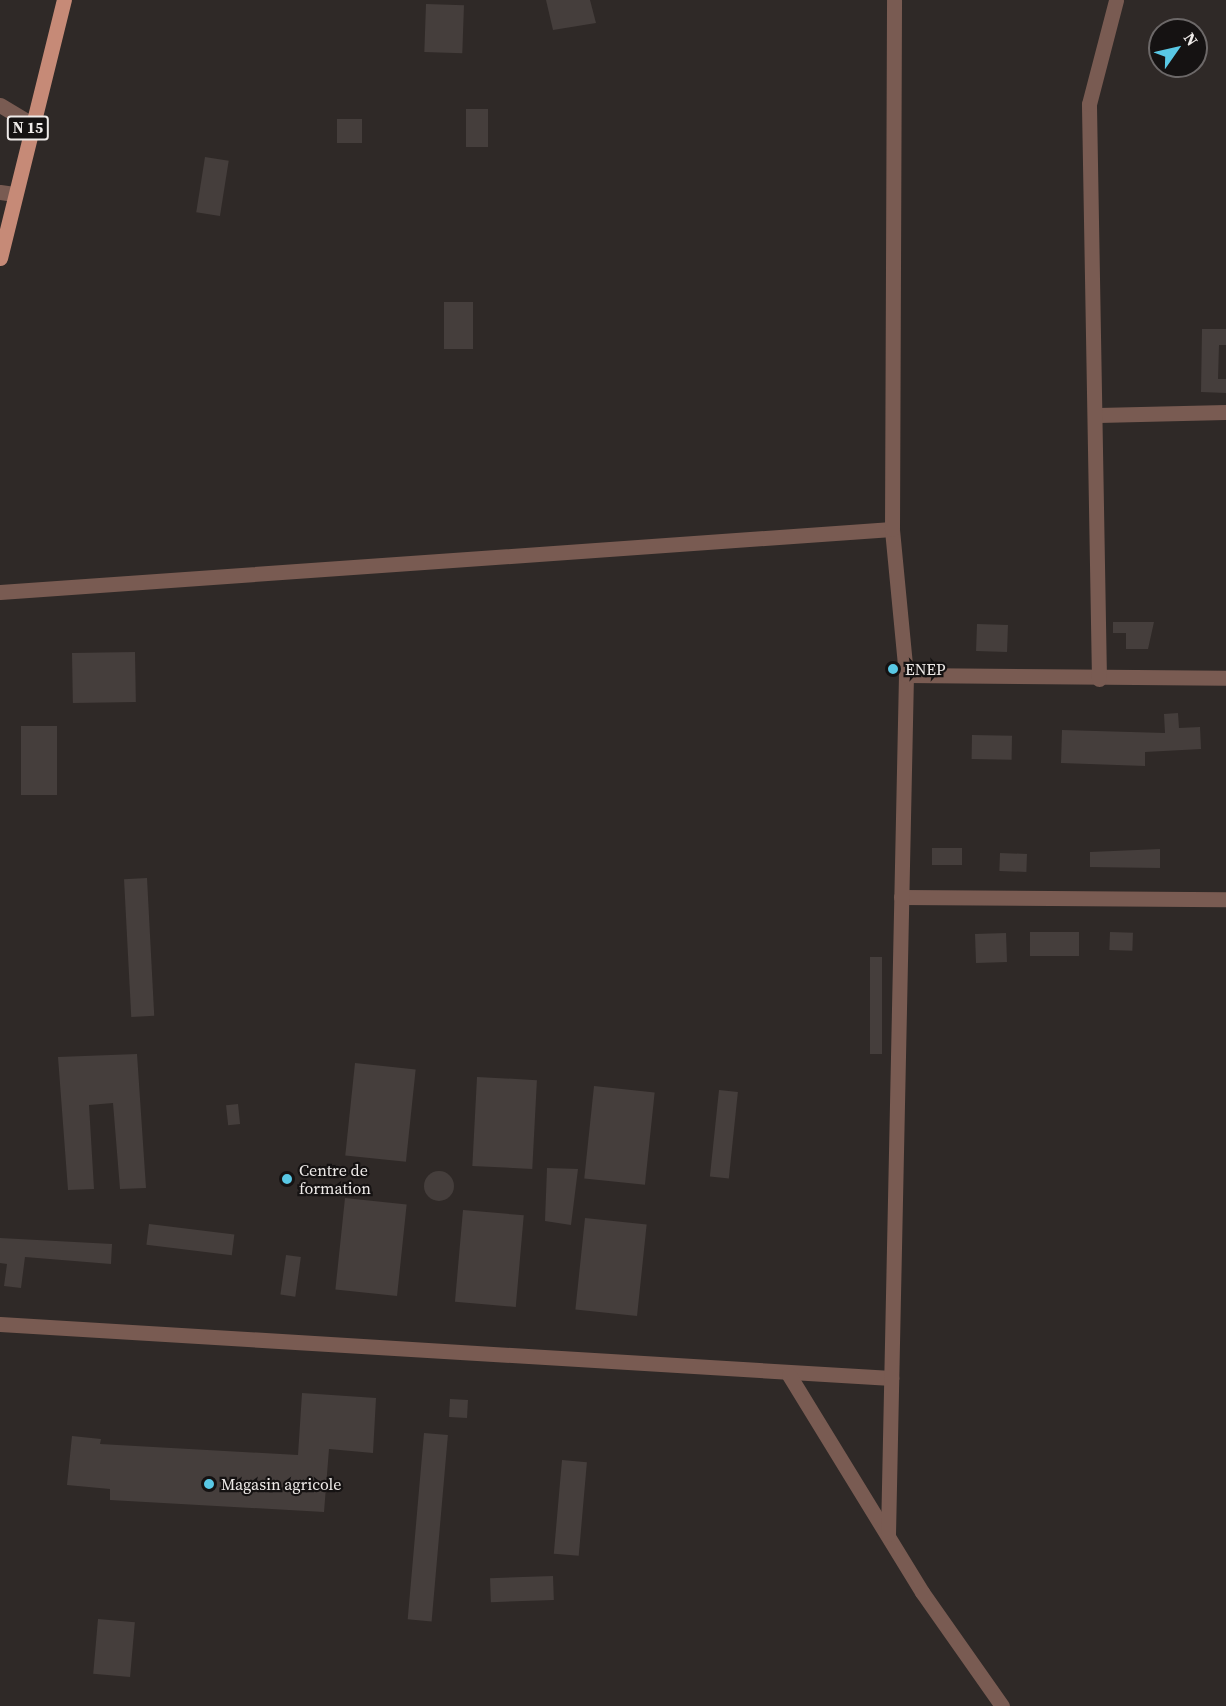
<!DOCTYPE html>
<html>
<head>
<meta charset="utf-8">
<style>
	body { margin:0 }
	#map { position:relative; width:1226px; height:1706px; overflow:hidden; background:#2f2927; font-family:"Source Serif 4",serif }
	div>[style] { position:absolute }
	[style*='--x'] { left:calc(var(--x)*1px); top:calc(var(--y)*1px); width:calc(var(--w)*1px); rotate:calc(var(--a)*1deg) }
	.building>* { inset:0; background:#453e3c; transform-origin:0 0 }
	.round { border-radius:50% }
	.minor>* { height:15px; margin:-7.5px; padding:0 7.5px; transform-origin:7.5px; border-radius:7.5px; background:#795b52 }
	.major>* { height:15px; margin:-7.5px; padding:0 7.5px; transform-origin:7.5px; border-radius:7.5px; background:#c68a77 }
	.dots>* { width:16px; height:16px; translate:-50% -50%; box-sizing:border-box; border:3px solid #151212; border-radius:50% }
	span { translate:-50% -50%; white-space:nowrap; text-align:center; line-height:1.15; -webkit-text-stroke:4.5px #151212; paint-order:stroke }
	.shield-label span { padding:2px 4px; background:#151212; border:2px solid; border-radius:4px; -webkit-text-stroke-width:0 }
	.shield-label { font-size:15px; color:#eeeae8; font-weight:700 }
	.poi-label { font-size:16px; color:#eeeae8 }
	.left { translate:0 -50%; text-align:left }
	.north { position:absolute; left:1148px; top:18px; width:60px; height:60px; box-sizing:border-box; background:#151212; border:2px solid #6c6868; border-radius:50%; rotate:56deg; font-size:16px; font-weight:700; line-height:24px; text-align:center; color:#eeeae8 }
	.north::after { content:''; display:block; margin:auto; width:21px; height:27px; background:#59c8e5; clip-path:polygon(50% 0,100% 100%,50% 72%,0 100%) }
</style>
</head>
<body>
<div id="map">
	<div class="building">
		<i style="clip-path:polygon(546px 0,590px 0,596px 23px,553px 30px)"></i>
		<i style="left:426px;top:4px;width:38px;height:48px;rotate:2deg"></i>
		<i style="left:466px;top:109px;width:22px;height:38px"></i>
		<i style="left:337px;top:119px;width:25px;height:24px"></i>
		<i style="left:205px;top:157px;width:24px;height:56px;rotate:9deg"></i>
		<i style="left:444px;top:302px;width:29px;height:47px"></i>
		<i style="clip-path:polygon(1202px 329px,1226px 329px,1226px 345px,1219px 345px,1218px 379px,1226px 379px,1226px 393px,1201px 392px)"></i>
		<i style="clip-path:polygon(1113px 622px,1154px 622px,1148px 649px,1126px 649px,1126px 633px,1113px 633px)"></i>
		<i style="left:977px;top:624px;width:31px;height:27px;rotate:2deg"></i>
		<i style="left:135px;top:652px;width:50px;height:63px;rotate:89deg"></i>
		<i style="clip-path:polygon(1178px 713px,1179px 728px,1200px 727px,1201px 749px,1145px 752px,1145px 766px,1061px 763px,1062px 730px,1165px 733px,1164px 714px)"></i>
		<i style="left:21px;top:726px;width:36px;height:69px"></i>
		<i style="left:972px;top:735px;width:40px;height:24px;rotate:1deg"></i>
		<i style="left:932px;top:848px;width:30px;height:17px"></i>
		<i style="clip-path:polygon(1160px 849px,1160px 868px,1090px 867px,1090px 852px)"></i>
		<i style="left:1000px;top:853px;width:27px;height:18px;rotate:2deg"></i>
		<i style="left:147px;top:878px;width:138px;height:23px;rotate:87deg"></i>
		<i style="left:1079px;top:932px;width:24px;height:49px;rotate:90deg"></i>
		<i style="left:1110px;top:932px;width:23px;height:18px;rotate:2deg"></i>
		<i style="left:1006px;top:933px;width:29px;height:31px;rotate:88deg"></i>
		<i style="left:870px;top:957px;width:12px;height:97px"></i>
		<i style="clip-path:polygon(137px 1054px,146px 1188px,120px 1189px,113px 1103px,89px 1105px,94px 1189px,68px 1190px,58px 1057px)"></i>
		<i style="left:355px;top:1063px;width:61px;height:93px;rotate:6deg"></i>
		<i style="left:477px;top:1077px;width:60px;height:89px;rotate:3deg"></i>
		<i style="left:594px;top:1086px;width:61px;height:93px;rotate:6deg"></i>
		<i style="left:719px;top:1090px;width:19px;height:87px;rotate:6deg"></i>
		<i style="left:238px;top:1104px;width:20px;height:12px;rotate:84deg"></i>
		<i style="clip-path:polygon(547px 1168px,578px 1169px,571px 1225px,545px 1221px)"></i>
		<i class="round" style="left:424px;top:1171px;width:30px;height:30px"></i>
		<i style="left:345px;top:1198px;width:62px;height:92px;rotate:6deg"></i>
		<i style="left:463px;top:1210px;width:61px;height:92px;rotate:5deg"></i>
		<i style="left:585px;top:1218px;width:62px;height:92px;rotate:6deg"></i>
		<i style="left:149px;top:1224px;width:86px;height:21px;rotate:7deg"></i>
		<i style="clip-path:polygon(0 1238px,112px 1244px,111px 1264px,25px 1257px,21px 1288px,4px 1286px,7px 1264px,0 1263px)"></i>
		<i style="left:286px;top:1255px;width:15px;height:40px;rotate:8deg"></i>
		<i style="clip-path:polygon(302px 1393px,376px 1398px,373px 1453px,329px 1449px,324px 1512px,110px 1500px,110px 1489px,67px 1485px,72px 1436px,101px 1439px,100px 1444px,298px 1455px)"></i>
		<i style="left:450px;top:1399px;width:18px;height:18px;rotate:3deg"></i>
		<i style="left:424px;top:1433px;width:24px;height:187px;rotate:5deg"></i>
		<i style="left:562px;top:1460px;width:25px;height:94px;rotate:5deg"></i>
		<i style="left:553px;top:1576px;width:24px;height:63px;rotate:88deg"></i>
		<i style="left:98px;top:1619px;width:37px;height:55px;rotate:5deg"></i>
	</div>
	<div class="minor">
		<i style="--x:0;--y:105;--w:35;--a:31"></i>
		<i style="--x:0;--y:192;--w:14;--a:8"></i>
		<i style="--x:1098;--y:415;--w:128;--a:-1.3"></i>
		<i style="--x:0;--y:592;--w:894;--a:-4.04"></i>
		<i style="--x:906;--y:675;--w:320;--a:0.5"></i>
		<i style="--x:1099;--y:679;--w:575;--a:-91"></i>
		<i style="--x:1089;--y:104;--w:107;--a:-75.4"></i>
		<i style="--x:901;--y:897;--w:325;--a:0.4"></i>
		<i style="--x:0;--y:1324;--w:893;--a:3.47"></i>
		<i style="--x:789;--y:1375;--w:255;--a:58.5"></i>
		<i style="--x:922;--y:1592;--w:139;--a:54.9"></i>
		<i style="--x:888;--y:1534;--w:859;--a:-88.8"></i>
		<i style="--x:906;--y:675;--w:147;--a:-95.5"></i>
		<i style="--x:892;--y:529;--w:529;--a:-89.78"></i>
	</div>
	<div class="major">
		<i style="--x:0;--y:258;--w:266;--a:-76.1"></i>
	</div>
	<div class="dots">
		<i style="left:893px;top:669px;background:#59c8e5"></i>
		<i style="left:287px;top:1179px;background:#59c8e5"></i>
		<i style="left:209px;top:1484px;background:#59c8e5"></i>
	</div>
	<div class="shield-label">
		<span style="left:28px;top:128px">N 15</span>
	</div>
	<div class="poi-label">
		<span class="left" style="left:905px;top:669px">ENEP</span>
		<span class="left" style="left:299px;top:1179px">Centre de<br>formation</span>
		<span class="left" style="left:221px;top:1484px">Magasin agricole</span>
	</div>
	<div class="north">N</div>
</div>
</body>
</html>
